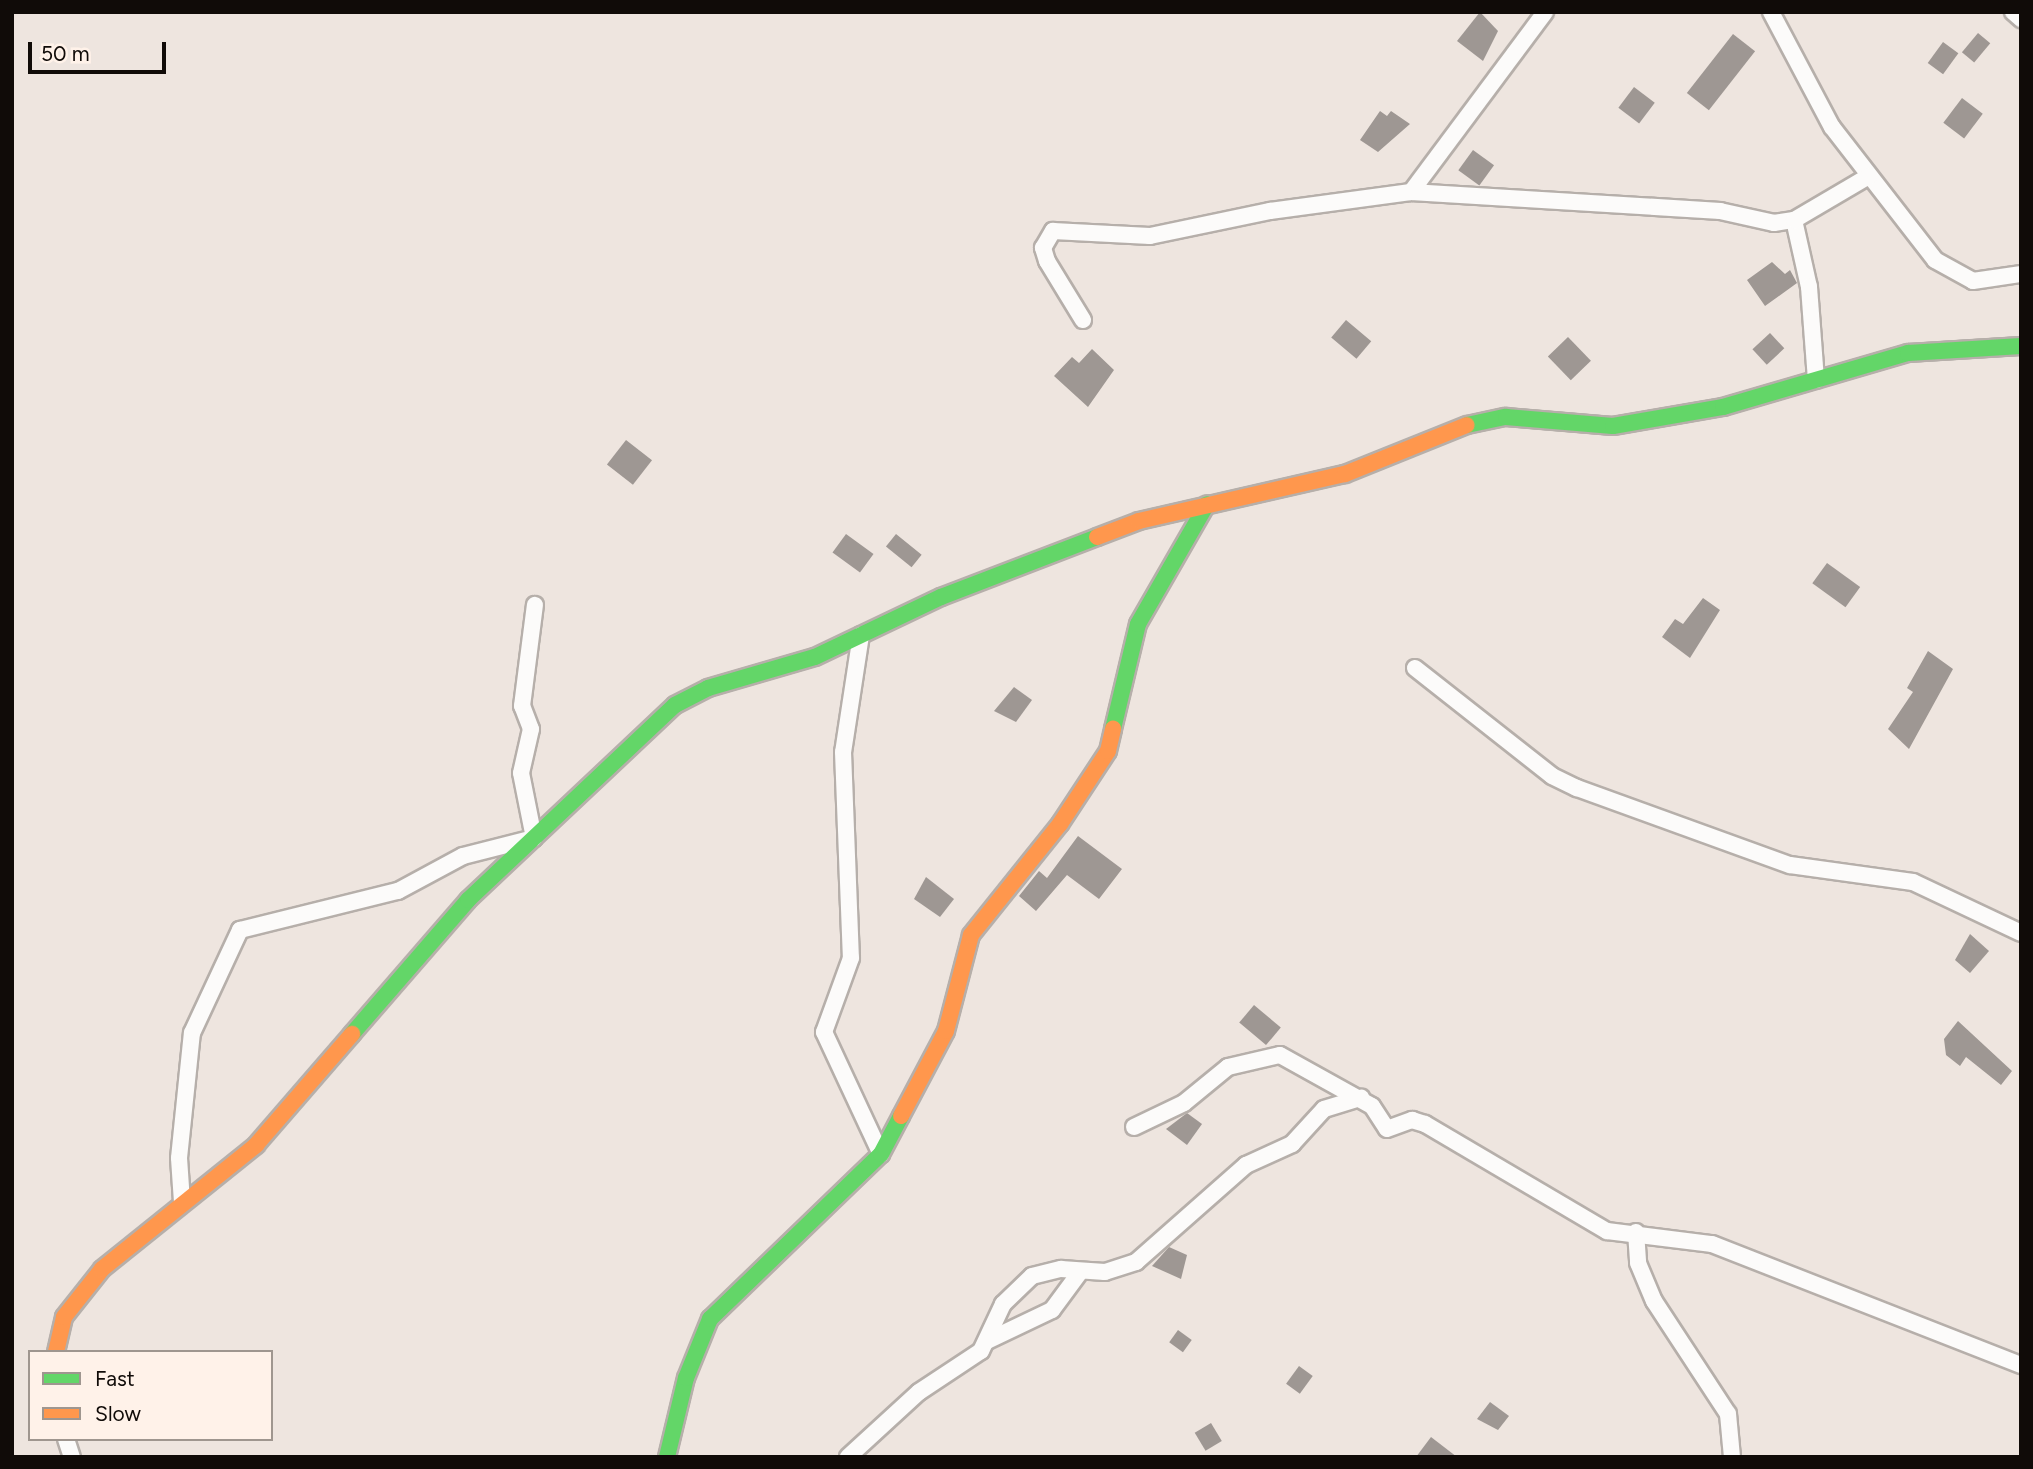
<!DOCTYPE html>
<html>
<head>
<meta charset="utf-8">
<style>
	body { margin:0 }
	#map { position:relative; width:2033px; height:1469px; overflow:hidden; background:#eee5df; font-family:Figtree,sans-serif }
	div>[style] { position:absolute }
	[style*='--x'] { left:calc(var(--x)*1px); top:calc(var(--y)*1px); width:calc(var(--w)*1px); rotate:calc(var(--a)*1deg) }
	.building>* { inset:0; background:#9e9793; transform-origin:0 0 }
	.roads { filter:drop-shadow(2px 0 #b6afaa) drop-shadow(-2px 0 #b6afaa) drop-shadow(0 2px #b6afaa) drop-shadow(0 -2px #b6afaa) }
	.street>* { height:16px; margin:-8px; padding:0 8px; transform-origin:8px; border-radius:8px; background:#fcfbfa }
	.fast>* { height:16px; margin:-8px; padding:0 8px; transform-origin:8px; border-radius:8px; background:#63d668 }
	.slow>* { height:16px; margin:-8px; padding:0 8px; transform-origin:8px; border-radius:8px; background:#ff974d }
	span { translate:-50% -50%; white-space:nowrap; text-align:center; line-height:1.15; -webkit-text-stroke:7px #fff2e9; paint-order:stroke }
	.frame { position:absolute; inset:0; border:14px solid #100b08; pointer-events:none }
	.legend { position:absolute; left:28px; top:1350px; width:245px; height:91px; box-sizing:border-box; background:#fff2e9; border:2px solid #9f968f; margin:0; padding:9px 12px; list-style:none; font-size:21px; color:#100b08 }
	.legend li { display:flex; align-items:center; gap:14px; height:35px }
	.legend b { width:35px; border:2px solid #9f968f }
	.scale { position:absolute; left:28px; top:42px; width:138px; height:32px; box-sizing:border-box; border:4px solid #100b08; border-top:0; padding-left:9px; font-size:21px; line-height:24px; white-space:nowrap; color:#100b08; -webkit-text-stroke:5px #fff2e9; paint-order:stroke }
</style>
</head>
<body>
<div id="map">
	<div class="building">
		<i style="clip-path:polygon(1480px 12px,1498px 31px,1483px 61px,1457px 41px)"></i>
		<i style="left:1978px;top:33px;width:16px;height:25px;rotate:40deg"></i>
		<i style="left:1733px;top:34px;width:28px;height:75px;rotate:38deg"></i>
		<i style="left:1943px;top:42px;width:19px;height:26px;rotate:36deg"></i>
		<i style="left:1634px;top:87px;width:26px;height:26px;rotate:37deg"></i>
		<i style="left:1962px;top:98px;width:26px;height:31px;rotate:37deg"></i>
		<i style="clip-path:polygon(1380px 111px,1387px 116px,1391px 111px,1410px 124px,1378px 152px,1360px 140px)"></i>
		<i style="left:1473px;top:150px;width:26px;height:25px;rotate:36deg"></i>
		<i style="clip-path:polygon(1772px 262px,1785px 274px,1790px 270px,1797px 283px,1765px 306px,1747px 280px)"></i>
		<i style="left:1346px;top:320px;width:33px;height:23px;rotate:40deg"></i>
		<i style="left:1770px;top:333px;width:21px;height:24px;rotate:47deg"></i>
		<i style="left:1568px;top:337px;width:33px;height:28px;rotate:46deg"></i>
		<i style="clip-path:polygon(1092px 349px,1114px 370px,1088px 407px,1054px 376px,1072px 357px,1079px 363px)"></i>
		<i style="left:626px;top:440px;width:33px;height:31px;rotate:38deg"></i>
		<i style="left:846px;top:534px;width:34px;height:23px;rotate:36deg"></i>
		<i style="left:896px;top:534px;width:33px;height:16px;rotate:39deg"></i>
		<i style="left:1827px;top:563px;width:41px;height:25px;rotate:36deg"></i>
		<i style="clip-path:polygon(1703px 598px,1720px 610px,1690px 658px,1662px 637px,1675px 619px,1683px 624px)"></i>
		<i style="clip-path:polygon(1928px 651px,1953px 669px,1909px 749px,1888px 729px,1913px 692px,1907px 688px)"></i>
		<i style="clip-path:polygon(1014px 687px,1032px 700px,1016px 722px,994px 711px)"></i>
		<i style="clip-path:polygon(1078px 836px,1122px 869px,1099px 899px,1067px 875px,1036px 911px,1019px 896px,1039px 871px,1047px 878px)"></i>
		<i style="clip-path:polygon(926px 877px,954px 899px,940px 917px,914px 899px)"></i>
		<i style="clip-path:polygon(1970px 934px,1989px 951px,1970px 973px,1955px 960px)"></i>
		<i style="left:1254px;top:1005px;width:35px;height:23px;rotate:40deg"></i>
		<i style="clip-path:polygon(1958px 1021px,2012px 1071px,2001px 1085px,1966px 1057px,1960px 1066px,1946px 1055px,1944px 1039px)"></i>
		<i style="clip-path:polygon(1187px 1113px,1202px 1124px,1187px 1145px,1166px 1129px)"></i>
		<i style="clip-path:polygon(1169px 1247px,1187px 1255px,1181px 1279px,1152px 1266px)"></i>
		<i style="left:1178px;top:1330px;width:17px;height:15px;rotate:36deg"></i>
		<i style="left:1299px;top:1366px;width:17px;height:22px;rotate:36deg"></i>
		<i style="clip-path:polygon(1490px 1402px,1509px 1416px,1498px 1430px,1477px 1419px)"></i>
		<i style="left:1211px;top:1423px;width:21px;height:19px;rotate:59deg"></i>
		<i style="clip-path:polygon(1431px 1437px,1457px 1457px,1416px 1457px)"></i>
	</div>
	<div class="roads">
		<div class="street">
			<i style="--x:1771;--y:12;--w:130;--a:62.1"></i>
			<i style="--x:1832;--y:127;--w:168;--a:52.2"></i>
			<i style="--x:1935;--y:260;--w:43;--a:28.9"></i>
			<i style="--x:1973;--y:281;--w:49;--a:-8.3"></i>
			<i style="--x:2013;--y:12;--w:11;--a:41"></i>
			<i style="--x:1411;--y:192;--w:224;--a:-53.3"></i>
			<i style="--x:1794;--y:220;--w:69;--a:77.4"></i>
			<i style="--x:1809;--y:287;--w:93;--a:85.7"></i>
			<i style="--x:1083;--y:320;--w:69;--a:-121.4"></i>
			<i style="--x:1047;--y:261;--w:14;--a:-107"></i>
			<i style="--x:1043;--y:248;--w:20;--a:-60"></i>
			<i style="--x:1053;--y:231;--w:97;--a:3"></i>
			<i style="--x:1150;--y:236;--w:123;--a:-11.8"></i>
			<i style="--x:1270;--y:211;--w:142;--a:-7.7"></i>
			<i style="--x:1411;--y:192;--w:310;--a:3.5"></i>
			<i style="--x:1720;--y:211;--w:55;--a:12.5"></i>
			<i style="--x:1774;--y:223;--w:20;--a:-9"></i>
			<i style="--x:1794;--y:220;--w:87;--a:-30.4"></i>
			<i style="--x:861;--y:635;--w:118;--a:98.7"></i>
			<i style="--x:843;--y:752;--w:206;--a:87.8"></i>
			<i style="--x:851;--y:958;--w:79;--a:110"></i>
			<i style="--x:824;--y:1032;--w:135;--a:65"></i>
			<i style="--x:1415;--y:668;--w:174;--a:38.2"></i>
			<i style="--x:1552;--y:776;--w:28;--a:26"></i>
			<i style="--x:1577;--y:788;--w:226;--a:19.9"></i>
			<i style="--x:1790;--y:865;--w:124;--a:7.9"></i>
			<i style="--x:1913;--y:882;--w:119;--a:25.3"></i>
			<i style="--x:1134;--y:1127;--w:55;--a:-25.6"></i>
			<i style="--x:1184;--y:1103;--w:57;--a:-39.3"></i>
			<i style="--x:1228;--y:1067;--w:53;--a:-13"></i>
			<i style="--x:1280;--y:1055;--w:105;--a:29"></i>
			<i style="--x:1372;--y:1106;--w:27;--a:57"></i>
			<i style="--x:1387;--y:1129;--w:27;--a:-20"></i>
			<i style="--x:1412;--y:1120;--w:14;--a:17"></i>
			<i style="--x:1425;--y:1124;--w:211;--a:30.5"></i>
			<i style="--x:1607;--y:1231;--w:106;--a:7.1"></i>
			<i style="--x:1712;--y:1244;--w:332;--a:21.4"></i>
			<i style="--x:182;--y:1202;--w:44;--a:-93.9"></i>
			<i style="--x:179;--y:1158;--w:126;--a:-84.1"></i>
			<i style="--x:192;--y:1033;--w:114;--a:-65"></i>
			<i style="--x:240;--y:930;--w:163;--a:-13.9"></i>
			<i style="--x:398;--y:891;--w:74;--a:-28.3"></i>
			<i style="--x:463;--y:856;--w:73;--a:-14.2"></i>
			<i style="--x:534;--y:838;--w:66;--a:-101.3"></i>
			<i style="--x:521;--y:773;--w:45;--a:-77.2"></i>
			<i style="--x:531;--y:729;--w:25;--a:-111"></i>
			<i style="--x:522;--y:706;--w:102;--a:-82.7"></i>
			<i style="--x:1636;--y:1232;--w:31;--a:86"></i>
			<i style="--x:1638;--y:1263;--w:41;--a:67.2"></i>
			<i style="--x:1654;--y:1301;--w:135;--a:56.8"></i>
			<i style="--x:1728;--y:1414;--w:43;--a:84.7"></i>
			<i style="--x:987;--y:1341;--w:72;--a:-25.5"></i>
			<i style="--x:1052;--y:1310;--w:47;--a:-53.6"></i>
			<i style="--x:66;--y:1439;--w:19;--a:72"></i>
			<i style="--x:848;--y:1457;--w:96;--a:-42.5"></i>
			<i style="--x:919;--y:1392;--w:74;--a:-33.5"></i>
			<i style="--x:981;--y:1351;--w:52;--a:-64.9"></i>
			<i style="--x:1003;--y:1304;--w:40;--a:-44"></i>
			<i style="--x:1032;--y:1276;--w:30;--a:-14"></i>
			<i style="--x:1061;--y:1269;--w:44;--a:3.9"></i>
			<i style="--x:1105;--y:1272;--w:33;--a:-18"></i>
			<i style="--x:1136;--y:1262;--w:147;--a:-41.4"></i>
			<i style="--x:1246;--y:1165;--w:51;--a:-24.5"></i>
			<i style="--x:1292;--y:1144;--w:47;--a:-47.6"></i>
			<i style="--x:1324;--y:1109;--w:39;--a:-17"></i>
		</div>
		<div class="fast">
			<i style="--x:1467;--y:425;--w:40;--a:-12"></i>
			<i style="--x:1506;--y:417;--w:107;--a:4.8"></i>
			<i style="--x:1613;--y:426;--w:112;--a:-9.8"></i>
			<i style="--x:1723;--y:407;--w:193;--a:-16.3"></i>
			<i style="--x:1908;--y:353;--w:113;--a:-3.5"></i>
			<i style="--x:1113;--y:729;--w:108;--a:-76.6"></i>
			<i style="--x:1138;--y:624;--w:138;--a:-60.1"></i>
			<i style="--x:352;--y:1034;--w:177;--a:-49.1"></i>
			<i style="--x:468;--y:900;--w:284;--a:-43.3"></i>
			<i style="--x:675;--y:705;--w:37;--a:-27"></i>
			<i style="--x:708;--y:688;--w:111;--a:-16.2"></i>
			<i style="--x:815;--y:657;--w:140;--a:-25.5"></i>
			<i style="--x:941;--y:597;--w:167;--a:-21"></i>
			<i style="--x:667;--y:1457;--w:81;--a:-76.5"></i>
			<i style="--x:686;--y:1378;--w:64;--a:-67.9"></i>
			<i style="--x:710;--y:1319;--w:238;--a:-44"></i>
			<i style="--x:881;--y:1154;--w:43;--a:-62.2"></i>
		</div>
		<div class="slow">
			<i style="--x:1097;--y:537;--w:45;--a:-20.9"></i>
			<i style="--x:1139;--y:521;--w:211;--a:-12.9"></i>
			<i style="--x:1345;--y:474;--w:131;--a:-21.9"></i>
			<i style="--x:901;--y:1116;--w:96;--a:-62.1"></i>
			<i style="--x:946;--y:1031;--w:99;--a:-75.4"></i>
			<i style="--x:971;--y:935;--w:142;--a:-51.3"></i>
			<i style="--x:1060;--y:824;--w:87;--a:-56.7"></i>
			<i style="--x:1108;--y:751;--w:23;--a:-77"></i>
			<i style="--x:56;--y:1352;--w:36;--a:-77"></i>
			<i style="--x:64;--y:1317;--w:61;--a:-51.6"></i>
			<i style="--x:102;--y:1269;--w:198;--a:-38.8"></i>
			<i style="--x:256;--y:1145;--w:147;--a:-49.1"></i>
		</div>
	</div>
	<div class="frame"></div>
	<ul class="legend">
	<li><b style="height:9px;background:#63d668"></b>Fast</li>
	<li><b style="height:9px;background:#ff974d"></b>Slow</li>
	</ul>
	<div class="scale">50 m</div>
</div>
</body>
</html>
